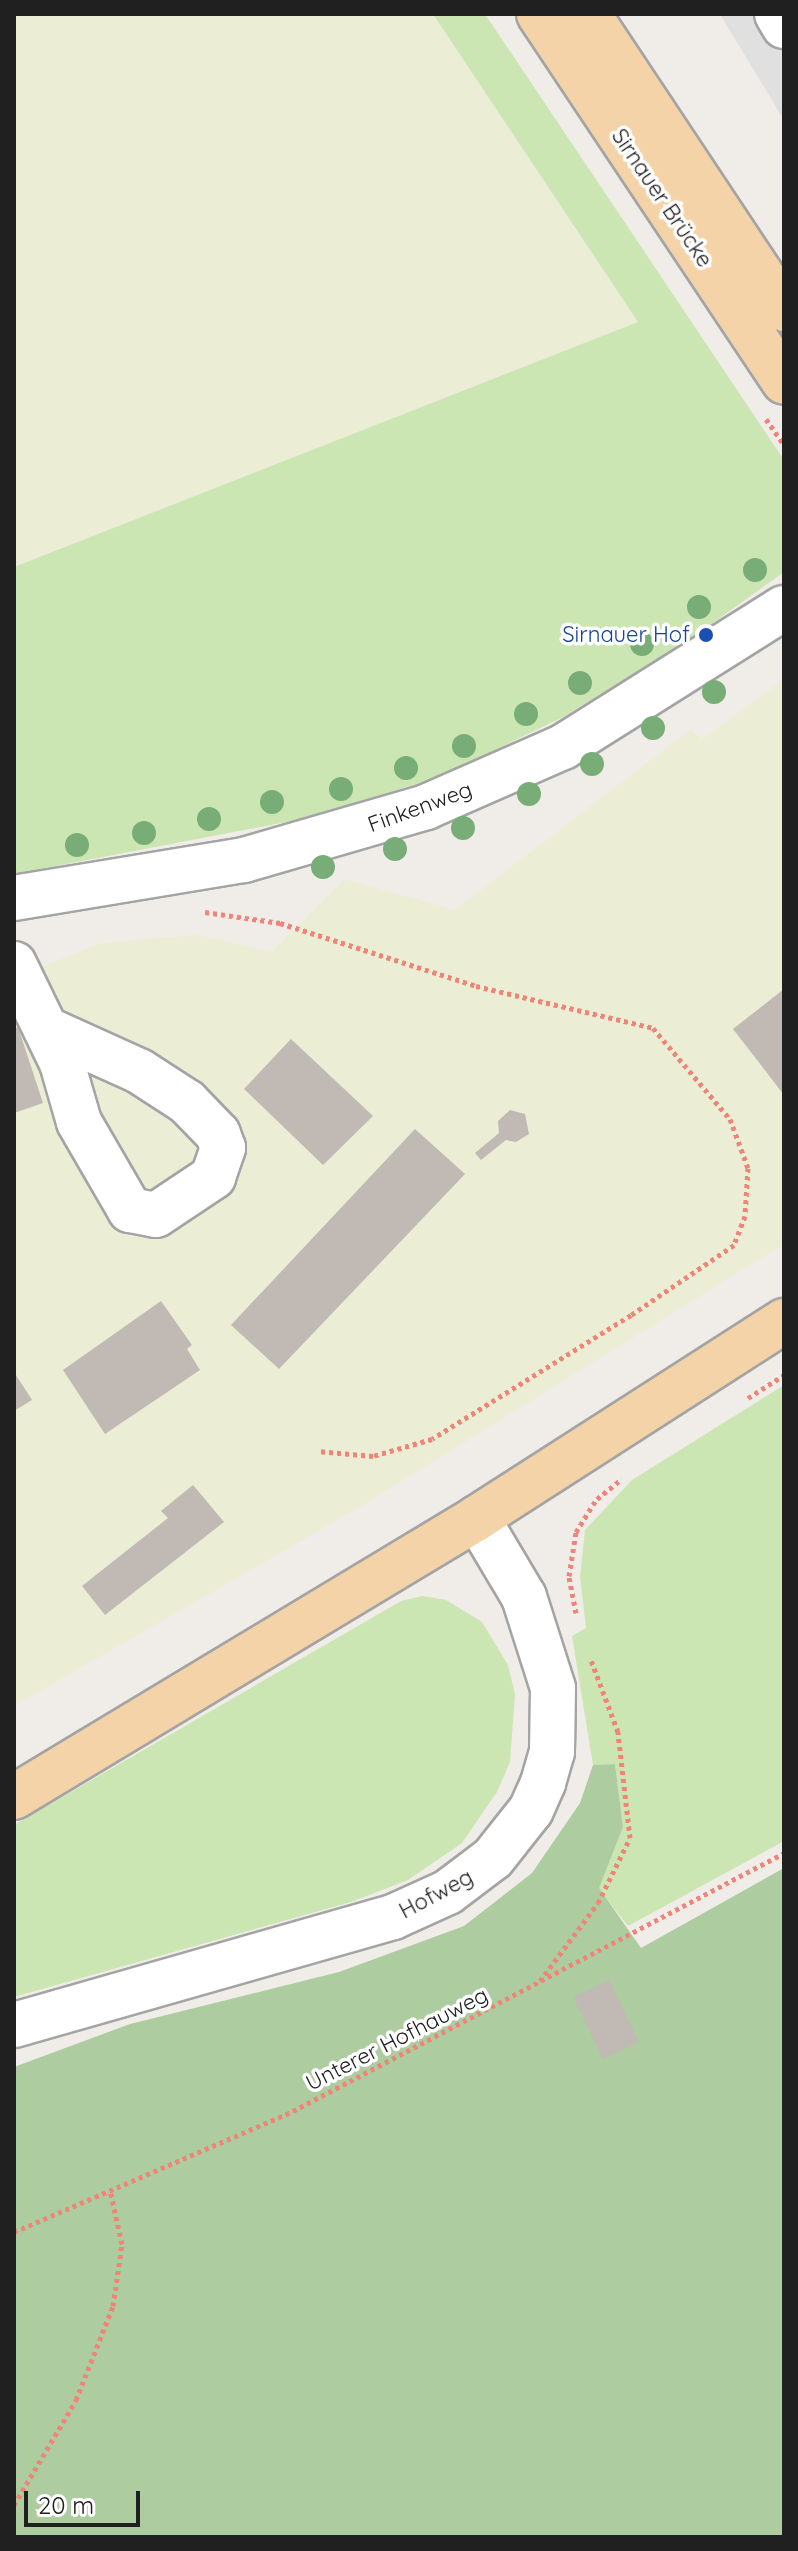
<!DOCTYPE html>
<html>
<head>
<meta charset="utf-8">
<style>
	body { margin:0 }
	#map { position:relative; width:798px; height:2551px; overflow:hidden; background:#f0ede8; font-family:Quicksand,sans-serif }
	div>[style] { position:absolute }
	.farmland>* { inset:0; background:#ebedd5 }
	.grass>* { inset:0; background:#cbe6b2 }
	.forest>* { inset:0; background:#adcca0 }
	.parking>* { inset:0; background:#e0e0e0 }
	.building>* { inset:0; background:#c0b9b4 }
	.path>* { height:5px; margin-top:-2.5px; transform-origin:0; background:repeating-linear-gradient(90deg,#ef8579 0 4px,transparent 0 8px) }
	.roads { filter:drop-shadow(2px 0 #a4a4a4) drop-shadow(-2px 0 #a4a4a4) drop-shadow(0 2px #a4a4a4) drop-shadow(0 -2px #a4a4a4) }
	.minor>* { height:44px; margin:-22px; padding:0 22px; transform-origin:22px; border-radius:22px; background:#fff }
	.major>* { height:44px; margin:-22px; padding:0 22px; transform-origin:22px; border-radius:22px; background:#f5d3a8 }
	.trees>* { width:24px; height:24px; margin:-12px; border-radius:50%; background:#78ad78 }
	.dots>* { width:22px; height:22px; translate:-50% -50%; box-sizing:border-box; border:4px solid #fff; border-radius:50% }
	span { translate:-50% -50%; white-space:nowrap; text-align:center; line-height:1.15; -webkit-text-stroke:7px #fff; paint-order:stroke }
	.street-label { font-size:22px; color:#202020 }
	.transit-label { font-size:22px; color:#164399 }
	.right { translate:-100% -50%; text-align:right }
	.frame { position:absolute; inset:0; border:16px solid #202020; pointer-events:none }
	.scale { position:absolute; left:24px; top:2491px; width:116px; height:36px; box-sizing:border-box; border:4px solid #202020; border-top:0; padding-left:10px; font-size:24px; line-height:28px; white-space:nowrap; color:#202020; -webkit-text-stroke:6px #fff; paint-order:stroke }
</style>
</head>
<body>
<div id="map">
	<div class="farmland">
		<i style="clip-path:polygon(14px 14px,433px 14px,638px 322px,14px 567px)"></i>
		<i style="clip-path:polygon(784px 679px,784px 1244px,355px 1510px,14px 1706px,14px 978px,101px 943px,146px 939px,197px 935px,272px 952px,345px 879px,455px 910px,691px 729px,701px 740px)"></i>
	</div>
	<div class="grass">
		<i style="clip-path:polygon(433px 14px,485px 14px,784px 460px,784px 572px,692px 638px,563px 717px,441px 776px,313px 817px,14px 874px,14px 567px,638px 322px)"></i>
		<i style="clip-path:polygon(784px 1385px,784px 1841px,628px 1926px,598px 1888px,623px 1827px,615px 1764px,593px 1765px,572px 1636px,586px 1628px,580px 1577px,585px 1530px,632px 1480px)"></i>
		<i style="clip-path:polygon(422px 1596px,446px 1600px,482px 1622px,508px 1665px,515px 1694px,510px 1762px,497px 1792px,462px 1843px,408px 1880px,351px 1902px,14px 1997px,14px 1825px,401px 1601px)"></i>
	</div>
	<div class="forest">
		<i style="clip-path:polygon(615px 1764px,623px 1827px,599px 1888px,641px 1948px,784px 1868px,784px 2537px,14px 2537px,14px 2067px,130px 2024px,339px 1972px,464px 1926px,532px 1873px,580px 1803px,593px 1765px)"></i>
	</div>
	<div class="parking">
		<i style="clip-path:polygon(720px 14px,784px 14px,784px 120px)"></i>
	</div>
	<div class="building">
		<i style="clip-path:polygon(784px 989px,784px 1095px,733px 1029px)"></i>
		<i style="clip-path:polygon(18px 1027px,43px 1103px,14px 1113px,14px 1029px)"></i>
		<i style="clip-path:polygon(291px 1039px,373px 1116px,323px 1165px,244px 1089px)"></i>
		<i style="clip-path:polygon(510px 1110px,525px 1114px,529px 1134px,516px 1142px,506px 1140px,481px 1160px,475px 1153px,499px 1133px,498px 1121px)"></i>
		<i style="clip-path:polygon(415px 1129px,465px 1174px,279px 1369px,231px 1325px)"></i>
		<i style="clip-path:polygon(161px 1301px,192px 1345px,187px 1349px,200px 1370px,105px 1434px,63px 1370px)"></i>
		<i style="clip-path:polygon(14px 1372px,32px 1400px,14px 1411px)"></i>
		<i style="clip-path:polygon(193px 1485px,224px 1522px,105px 1615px,82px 1586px,168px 1518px,161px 1511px)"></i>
		<i style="clip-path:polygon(609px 1980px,639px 2042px,603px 2059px,573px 1997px)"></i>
	</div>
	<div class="path">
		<i style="left:766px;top:419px;width:32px;rotate:55deg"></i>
		<i style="left:205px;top:912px;width:76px;rotate:8.3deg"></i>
		<i style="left:280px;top:923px;width:206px;rotate:17.8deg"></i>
		<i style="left:476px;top:986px;width:182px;rotate:13.3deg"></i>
		<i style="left:653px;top:1028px;width:119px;rotate:49.8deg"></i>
		<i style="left:730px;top:1119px;width:52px;rotate:69.8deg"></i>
		<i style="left:748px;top:1168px;width:48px;rotate:93.6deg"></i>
		<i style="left:745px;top:1216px;width:31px;rotate:111deg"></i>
		<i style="left:734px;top:1245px;width:125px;rotate:145.8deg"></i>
		<i style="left:631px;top:1315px;width:234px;rotate:148.1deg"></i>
		<i style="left:432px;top:1439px;width:61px;rotate:163.9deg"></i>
		<i style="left:373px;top:1456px;width:56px;rotate:-174.9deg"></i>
		<i style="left:748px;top:1398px;width:43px;rotate:-32.6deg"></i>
		<i style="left:576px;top:1613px;width:38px;rotate:-101deg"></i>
		<i style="left:569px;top:1576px;width:45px;rotate:-81deg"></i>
		<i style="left:576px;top:1532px;width:39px;rotate:-58deg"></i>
		<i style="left:597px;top:1499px;width:32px;rotate:-39deg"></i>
		<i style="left:540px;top:1981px;width:97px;rotate:-53.4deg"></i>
		<i style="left:598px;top:1903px;width:72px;rotate:-63.8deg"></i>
		<i style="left:630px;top:1838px;width:107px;rotate:-96.5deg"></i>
		<i style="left:618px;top:1732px;width:80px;rotate:-110.5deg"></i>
		<i style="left:14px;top:2232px;width:304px;rotate:-23.4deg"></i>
		<i style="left:293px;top:2111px;width:555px;rotate:-27.72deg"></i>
		<i style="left:14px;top:2505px;width:122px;rotate:-59.4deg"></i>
		<i style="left:76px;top:2400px;width:101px;rotate:-68.5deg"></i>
		<i style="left:113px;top:2306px;width:63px;rotate:-81.7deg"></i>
		<i style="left:122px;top:2244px;width:55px;rotate:-102.5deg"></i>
	</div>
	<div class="roads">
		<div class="minor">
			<i style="left:777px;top:14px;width:14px;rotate:60deg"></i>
			<i style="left:14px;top:898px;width:233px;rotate:-9.4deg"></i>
			<i style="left:244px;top:860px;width:190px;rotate:-16.2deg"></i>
			<i style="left:426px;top:807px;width:150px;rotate:-23.7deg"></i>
			<i style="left:563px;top:747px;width:261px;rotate:-32.2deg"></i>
			<i style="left:14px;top:964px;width:110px;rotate:64.1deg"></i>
			<i style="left:62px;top:1063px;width:61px;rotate:73.9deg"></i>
			<i style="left:79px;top:1122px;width:102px;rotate:59.9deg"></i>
			<i style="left:130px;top:1210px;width:26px;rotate:11deg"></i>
			<i style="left:156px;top:1215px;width:69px;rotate:-33.7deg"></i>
			<i style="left:213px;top:1177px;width:31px;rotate:-71deg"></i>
			<i style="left:223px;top:1148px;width:15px;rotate:-110deg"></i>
			<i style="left:218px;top:1134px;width:45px;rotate:-134.1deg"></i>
			<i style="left:187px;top:1102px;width:57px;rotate:-147.1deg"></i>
			<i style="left:139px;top:1071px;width:100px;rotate:-155.7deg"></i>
			<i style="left:14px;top:2025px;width:394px;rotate:-15.9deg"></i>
			<i style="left:393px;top:1917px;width:60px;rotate:-24.4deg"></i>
			<i style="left:448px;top:1892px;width:56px;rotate:-37.1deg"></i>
			<i style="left:493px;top:1858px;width:61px;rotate:-51.6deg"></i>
			<i style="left:531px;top:1810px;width:30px;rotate:-66deg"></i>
			<i style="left:543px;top:1783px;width:32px;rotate:-74deg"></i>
			<i style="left:552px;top:1752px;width:64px;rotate:-89.1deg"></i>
			<i style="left:553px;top:1688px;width:96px;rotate:-107.7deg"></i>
			<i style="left:524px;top:1597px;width:92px;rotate:-120.7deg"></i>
		</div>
		<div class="major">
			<i style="left:539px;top:14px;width:442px;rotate:56.3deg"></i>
			<i style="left:588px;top:14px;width:354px;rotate:56.4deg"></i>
			<i style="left:14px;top:1797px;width:541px;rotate:-31.07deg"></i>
			<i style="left:477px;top:1518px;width:365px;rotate:-32.7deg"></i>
		</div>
	</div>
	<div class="trees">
		<i style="left:755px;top:570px"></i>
		<i style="left:699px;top:607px"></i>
		<i style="left:642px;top:644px"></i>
		<i style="left:580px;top:683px"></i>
		<i style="left:714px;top:692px"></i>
		<i style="left:526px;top:714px"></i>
		<i style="left:653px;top:728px"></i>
		<i style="left:464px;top:746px"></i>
		<i style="left:592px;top:764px"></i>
		<i style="left:406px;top:768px"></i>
		<i style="left:341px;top:789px"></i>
		<i style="left:529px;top:794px"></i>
		<i style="left:272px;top:802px"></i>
		<i style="left:209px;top:819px"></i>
		<i style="left:463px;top:828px"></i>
		<i style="left:144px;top:833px"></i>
		<i style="left:77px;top:845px"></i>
		<i style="left:395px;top:849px"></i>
		<i style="left:323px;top:867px"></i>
	</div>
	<div class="dots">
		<i style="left:706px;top:635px;background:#1a4fb4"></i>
	</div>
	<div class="street-label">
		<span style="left:662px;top:198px;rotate:56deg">Sirnauer Brücke</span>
		<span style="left:420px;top:807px;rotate:-20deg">Finkenweg</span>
		<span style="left:436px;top:1894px;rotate:-28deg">Hofweg</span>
		<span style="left:397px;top:2039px;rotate:-27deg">Unterer Hofhauweg</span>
	</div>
	<div class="transit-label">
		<span class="right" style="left:690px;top:635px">Sirnauer Hof</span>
	</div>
	<div class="frame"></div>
	<div class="scale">20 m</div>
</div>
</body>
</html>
